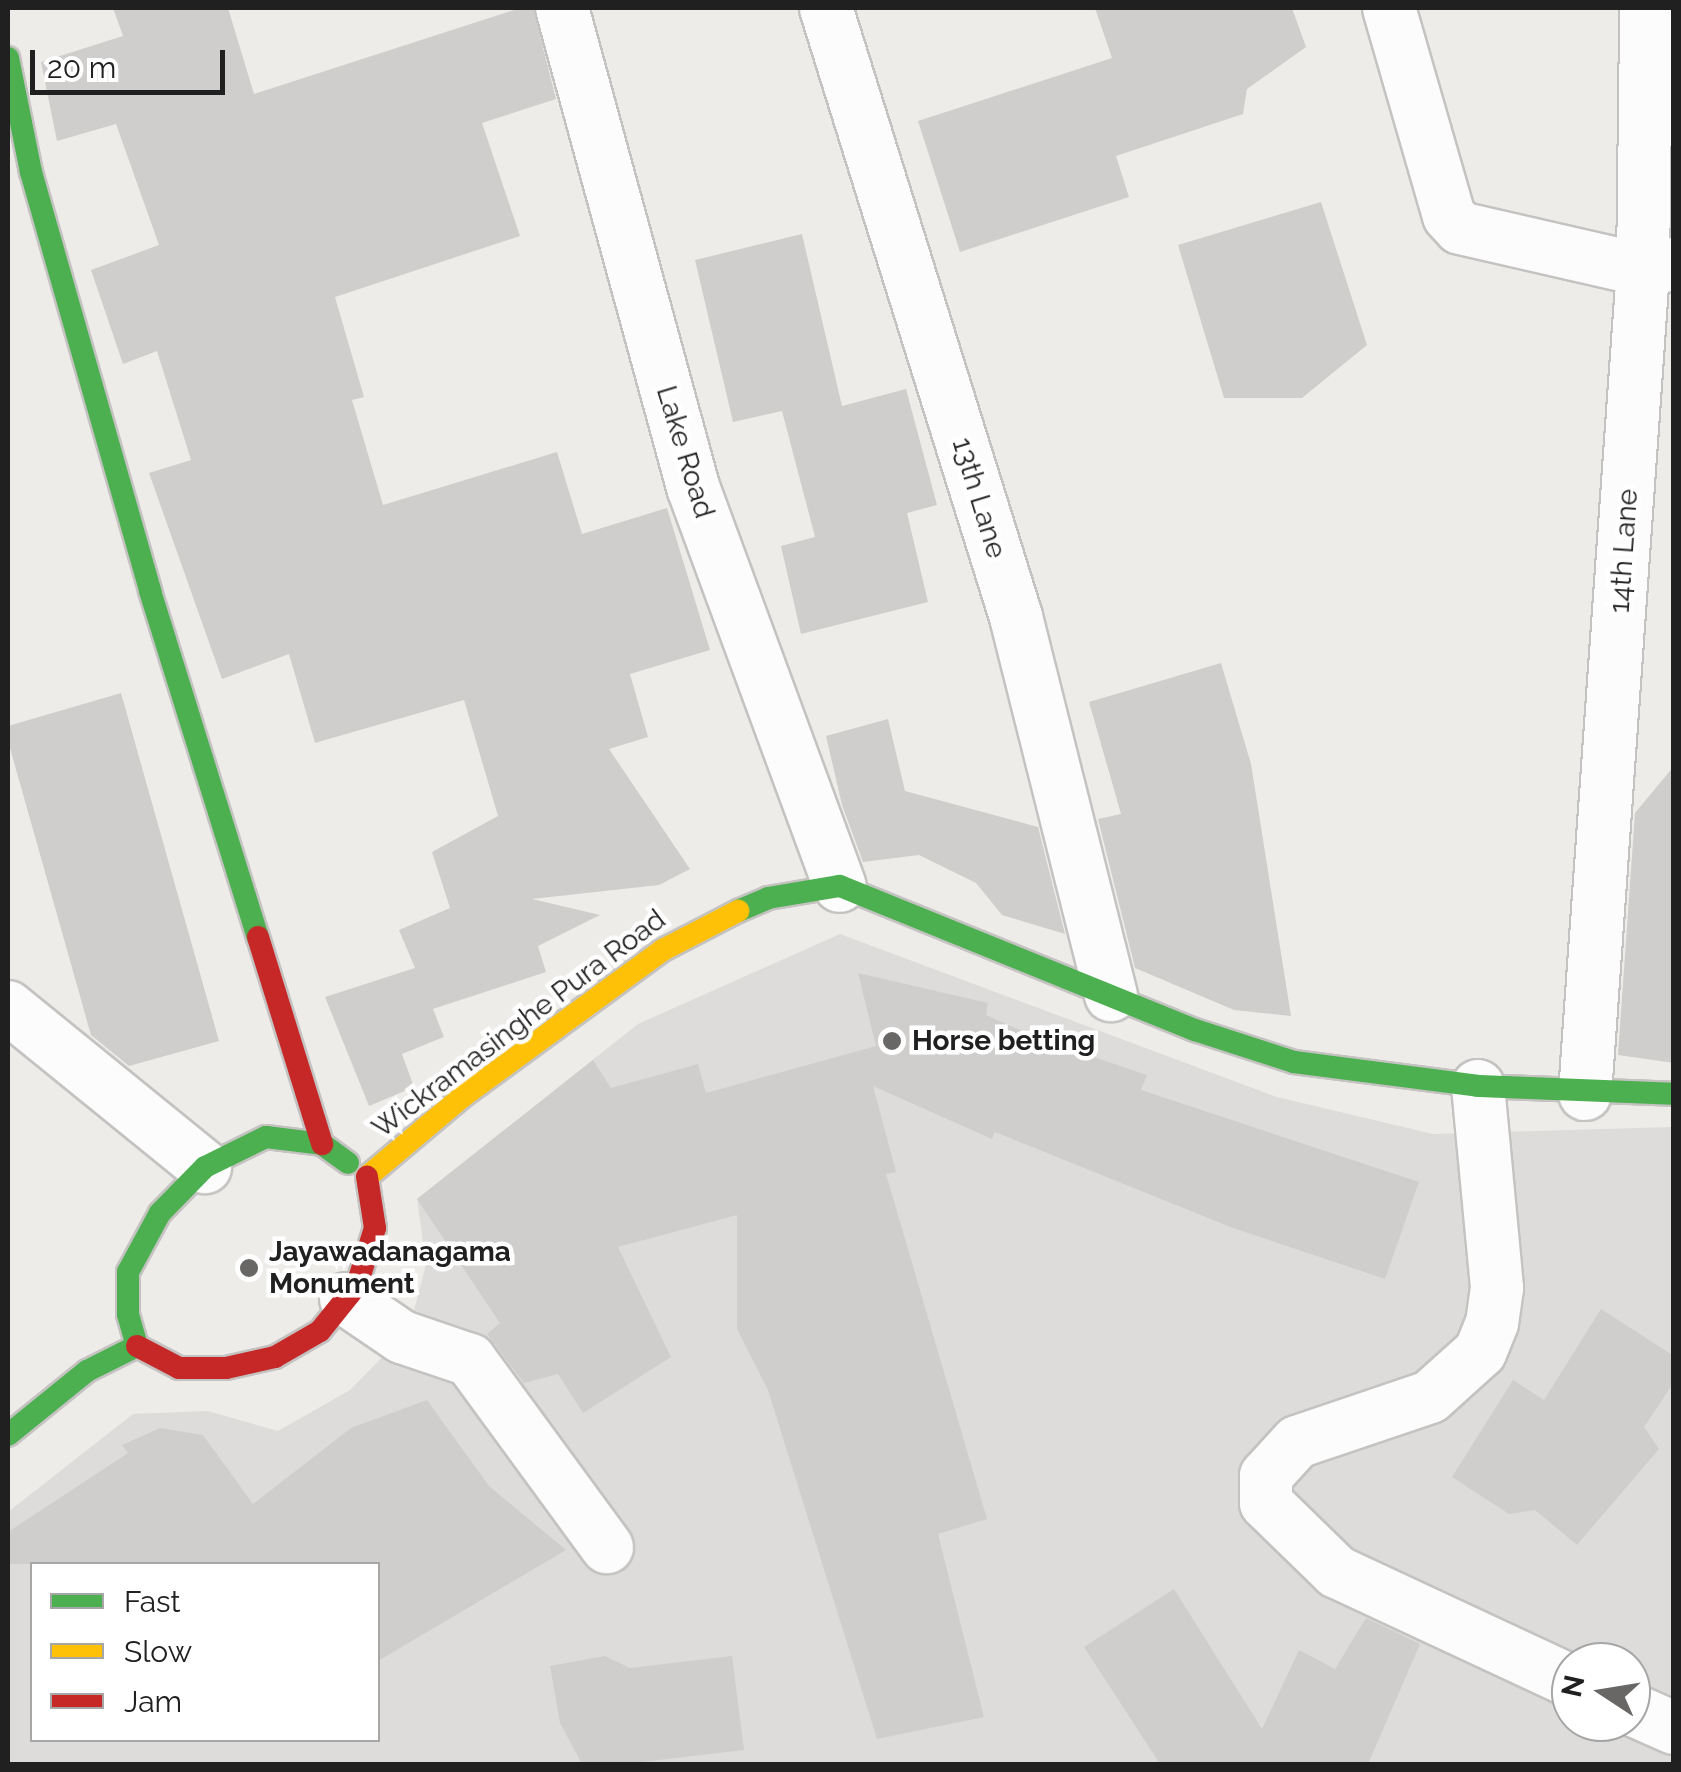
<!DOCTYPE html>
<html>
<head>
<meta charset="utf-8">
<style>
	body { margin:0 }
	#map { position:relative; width:1681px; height:1772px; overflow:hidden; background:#eeece9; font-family:Raleway,sans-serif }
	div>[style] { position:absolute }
	.residential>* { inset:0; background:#dddcda }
	.building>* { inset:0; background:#d0cecc }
	.roads { filter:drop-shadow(2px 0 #c4c3c1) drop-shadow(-2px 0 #c4c3c1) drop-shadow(0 2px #c4c3c1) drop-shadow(0 -2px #c4c3c1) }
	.street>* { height:52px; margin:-26px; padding:0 26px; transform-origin:26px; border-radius:26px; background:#fcfcfc }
	.fast>* { height:22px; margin:-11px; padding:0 11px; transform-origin:11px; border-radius:11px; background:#4caf50 }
	.slow>* { height:22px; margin:-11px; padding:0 11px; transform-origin:11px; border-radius:11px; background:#ffc107 }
	.jam>* { height:22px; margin:-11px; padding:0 11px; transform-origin:11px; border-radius:11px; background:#c62828 }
	.dots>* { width:28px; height:28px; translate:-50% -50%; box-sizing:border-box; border:5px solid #fff; border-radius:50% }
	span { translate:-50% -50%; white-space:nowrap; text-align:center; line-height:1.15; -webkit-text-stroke:9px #fff; paint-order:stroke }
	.street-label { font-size:28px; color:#202020 }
	.poi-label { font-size:28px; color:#202020; font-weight:700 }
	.left { translate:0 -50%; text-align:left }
	.frame { position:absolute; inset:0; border:10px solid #202020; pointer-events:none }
	.legend { position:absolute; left:30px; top:1562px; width:350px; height:180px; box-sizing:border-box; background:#fff; border:2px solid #a6a6a6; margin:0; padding:12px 18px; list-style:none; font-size:30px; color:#202020 }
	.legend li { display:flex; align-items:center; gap:20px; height:50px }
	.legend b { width:50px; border:2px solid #a6a6a6 }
	.north { position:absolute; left:1551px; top:1642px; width:100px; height:100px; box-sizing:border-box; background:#fff; border:2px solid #a6a6a6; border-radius:50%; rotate:282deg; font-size:28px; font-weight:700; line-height:40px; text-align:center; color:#202020 }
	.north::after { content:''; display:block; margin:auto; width:35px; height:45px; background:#686766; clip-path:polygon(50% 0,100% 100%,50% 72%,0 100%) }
	.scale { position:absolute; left:30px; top:50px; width:195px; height:45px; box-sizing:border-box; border:5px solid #202020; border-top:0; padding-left:12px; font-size:30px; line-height:35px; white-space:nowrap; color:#202020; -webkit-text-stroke:8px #fff; paint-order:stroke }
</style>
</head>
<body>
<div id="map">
	<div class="residential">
		<i style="clip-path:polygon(evenodd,840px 934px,1277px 1097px,1433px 1134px,1673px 1127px,1673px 1764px,8px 1764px,8px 1512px,133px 1414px,208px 1411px,278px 1431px,350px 1390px,409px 1330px,426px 1264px,417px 1199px,638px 1024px,840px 934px,32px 1564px,378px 1564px,378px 1740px,32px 1740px,32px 1564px,840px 934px,1571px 1662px,1631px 1662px,1631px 1722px,1571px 1722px,1571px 1662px)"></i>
	</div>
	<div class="building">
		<i style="clip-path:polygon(113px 8px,228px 8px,254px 94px,520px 8px,533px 8px,556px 99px,482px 123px,520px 236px,335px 297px,364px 397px,352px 400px,383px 505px,557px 452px,582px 534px,667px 508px,710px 650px,630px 674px,648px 737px,609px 749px,690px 869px,659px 885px,532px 899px,600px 915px,538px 946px,546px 972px,433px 1009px,444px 1037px,402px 1054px,414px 1087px,369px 1106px,325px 997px,415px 968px,399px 930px,450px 908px,432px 852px,498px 816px,464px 700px,315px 743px,289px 654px,222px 679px,149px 473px,191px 460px,157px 351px,123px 364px,91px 270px,159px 245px,116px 124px,57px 141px,41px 62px,123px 36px)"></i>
		<i style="clip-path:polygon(1095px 8px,1292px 8px,1306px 47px,1247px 89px,1243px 114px,1116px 156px,1129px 197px,960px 252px,918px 121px,1112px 58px)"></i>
		<i style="clip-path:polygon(1321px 202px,1367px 345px,1302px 398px,1224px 398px,1178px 245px)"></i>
		<i style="clip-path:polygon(802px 234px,842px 406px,906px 389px,937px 505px,907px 513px,928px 602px,801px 634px,781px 546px,815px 537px,782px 411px,733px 422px,695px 260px)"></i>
		<i style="clip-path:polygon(1221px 663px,1251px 764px,1291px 1016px,1234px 1010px,1135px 968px,1098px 819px,1121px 814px,1089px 702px)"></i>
		<i style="clip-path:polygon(121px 693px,219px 1041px,129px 1066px,91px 1035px,8px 741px,8px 726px)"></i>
		<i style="clip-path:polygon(888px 719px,905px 791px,1038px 827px,1065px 934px,1002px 915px,976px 883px,919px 855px,863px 862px,842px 805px,826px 736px)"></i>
		<i style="clip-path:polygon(1674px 766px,1674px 1063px,1618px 1055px,1635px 813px)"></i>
		<i style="clip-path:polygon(858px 973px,988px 1003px,986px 1015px,1038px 1038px,1147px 1075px,1141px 1090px,1419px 1182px,1385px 1279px,1233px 1228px,995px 1132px,992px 1139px,873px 1086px,896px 1172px,886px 1174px,987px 1519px,938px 1534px,984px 1717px,877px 1739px,768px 1390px,737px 1329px,737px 1215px,618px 1247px,671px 1357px,583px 1413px,558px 1374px,524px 1383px,487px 1334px,500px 1323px,417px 1199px,593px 1060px,611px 1088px,698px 1064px,706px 1093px,876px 1046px)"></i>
		<i style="clip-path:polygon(1601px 1309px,1674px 1356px,1674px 1382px,1644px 1427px,1659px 1449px,1577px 1545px,1535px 1510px,1509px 1514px,1452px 1477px,1513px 1380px,1544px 1400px)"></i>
		<i style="clip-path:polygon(427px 1400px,489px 1486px,566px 1550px,378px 1661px,378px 1564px,8px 1564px,8px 1532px,128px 1453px,122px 1445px,160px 1428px,203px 1435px,253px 1504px,351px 1428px)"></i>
		<i style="clip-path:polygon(1174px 1589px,1262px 1729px,1299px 1650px,1335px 1669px,1366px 1618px,1420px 1644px,1368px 1764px,1160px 1764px,1084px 1647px)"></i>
		<i style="clip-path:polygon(605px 1656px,630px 1668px,732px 1656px,744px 1750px,625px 1764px,582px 1764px,560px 1723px,550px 1666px)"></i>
	</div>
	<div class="roads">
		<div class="street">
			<i style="left:562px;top:8px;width:497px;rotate:74.7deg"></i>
			<i style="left:693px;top:487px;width:425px;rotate:69.8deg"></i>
			<i style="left:826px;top:8px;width:638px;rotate:72.67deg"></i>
			<i style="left:1016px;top:617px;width:390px;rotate:75.9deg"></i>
			<i style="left:1389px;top:8px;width:216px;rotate:73.9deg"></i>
			<i style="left:1449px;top:216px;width:16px;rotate:47deg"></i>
			<i style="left:1460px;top:228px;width:188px;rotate:12.9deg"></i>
			<i style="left:1643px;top:270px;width:32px;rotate:-11deg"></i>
			<i style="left:8px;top:1007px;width:254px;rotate:39.1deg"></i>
			<i style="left:1478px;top:1086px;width:203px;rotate:84.6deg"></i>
			<i style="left:1497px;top:1288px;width:35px;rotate:98deg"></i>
			<i style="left:1492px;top:1323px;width:31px;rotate:112deg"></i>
			<i style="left:1480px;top:1352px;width:67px;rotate:138deg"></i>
			<i style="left:1430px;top:1397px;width:140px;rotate:161.3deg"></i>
			<i style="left:1297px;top:1442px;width:46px;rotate:132.4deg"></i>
			<i style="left:1266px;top:1476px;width:27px;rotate:90deg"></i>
			<i style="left:1266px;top:1503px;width:99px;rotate:44.2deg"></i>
			<i style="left:1337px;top:1572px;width:258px;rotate:25deg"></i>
			<i style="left:1585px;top:1094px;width:826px;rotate:-85.97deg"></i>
			<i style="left:1643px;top:270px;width:262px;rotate:-89.3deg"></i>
			<i style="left:346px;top:1299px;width:68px;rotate:34.2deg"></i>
			<i style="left:402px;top:1337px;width:72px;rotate:18.7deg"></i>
			<i style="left:470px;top:1360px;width:232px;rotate:53.8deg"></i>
			<i style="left:1631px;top:1709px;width:47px;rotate:23.8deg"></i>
		</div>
		<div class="fast">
			<i style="left:8px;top:58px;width:116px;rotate:78.6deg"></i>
			<i style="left:31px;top:172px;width:436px;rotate:74.1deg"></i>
			<i style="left:150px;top:591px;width:362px;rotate:72.7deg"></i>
			<i style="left:738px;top:911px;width:33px;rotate:-23deg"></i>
			<i style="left:768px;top:898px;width:73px;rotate:-9.5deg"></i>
			<i style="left:840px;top:886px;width:383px;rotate:22.1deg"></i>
			<i style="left:1195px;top:1030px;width:104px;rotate:17.9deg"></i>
			<i style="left:1294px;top:1062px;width:186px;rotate:7.4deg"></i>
			<i style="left:1478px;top:1086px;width:196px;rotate:2.3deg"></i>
			<i style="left:137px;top:1346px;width:33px;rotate:-106deg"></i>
			<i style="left:128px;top:1314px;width:42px;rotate:-90deg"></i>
			<i style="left:128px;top:1272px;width:67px;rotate:-61.5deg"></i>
			<i style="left:160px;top:1213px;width:64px;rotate:-45.6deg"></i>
			<i style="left:205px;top:1167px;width:68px;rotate:-26.2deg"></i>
			<i style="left:266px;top:1137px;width:56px;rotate:7.1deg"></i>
			<i style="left:322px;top:1144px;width:32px;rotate:36deg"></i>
			<i style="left:8px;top:1435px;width:102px;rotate:-39deg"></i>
			<i style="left:87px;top:1371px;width:56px;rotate:-26.6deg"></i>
		</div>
		<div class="slow">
			<i style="left:367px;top:1177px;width:124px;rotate:-40.1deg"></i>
			<i style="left:462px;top:1097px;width:249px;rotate:-36.2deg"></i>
			<i style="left:663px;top:950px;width:85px;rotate:-27.5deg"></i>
		</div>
		<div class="jam">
			<i style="left:258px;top:937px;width:217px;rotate:72.8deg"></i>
			<i style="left:137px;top:1346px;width:47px;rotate:27.6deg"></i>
			<i style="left:179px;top:1368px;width:47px"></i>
			<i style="left:226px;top:1368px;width:50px;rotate:-12.7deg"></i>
			<i style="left:275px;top:1357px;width:52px;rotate:-30deg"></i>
			<i style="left:320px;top:1331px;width:59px;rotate:-51.2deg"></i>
			<i style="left:357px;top:1285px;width:60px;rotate:-72.5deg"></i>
			<i style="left:375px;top:1228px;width:52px;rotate:-98.9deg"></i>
		</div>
	</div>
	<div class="dots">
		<i style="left:892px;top:1041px;background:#686766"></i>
		<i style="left:249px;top:1268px;background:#686766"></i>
	</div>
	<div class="street-label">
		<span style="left:685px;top:452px;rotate:73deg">Lake Road</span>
		<span style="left:979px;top:498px;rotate:73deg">13th Lane</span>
		<span style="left:1624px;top:551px;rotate:-86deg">14th Lane</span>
		<span style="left:519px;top:1024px;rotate:-37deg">Wickramasinghe Pura Road</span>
	</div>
	<div class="poi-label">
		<span class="left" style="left:912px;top:1041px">Horse betting</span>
		<span class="left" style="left:269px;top:1268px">Jayawadanagama<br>Monument</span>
	</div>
	<div class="frame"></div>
	<ul class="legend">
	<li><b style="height:12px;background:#4caf50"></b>Fast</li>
	<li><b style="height:12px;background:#ffc107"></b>Slow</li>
	<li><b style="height:12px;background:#c62828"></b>Jam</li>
	</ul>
	<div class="north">N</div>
	<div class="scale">20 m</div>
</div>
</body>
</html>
